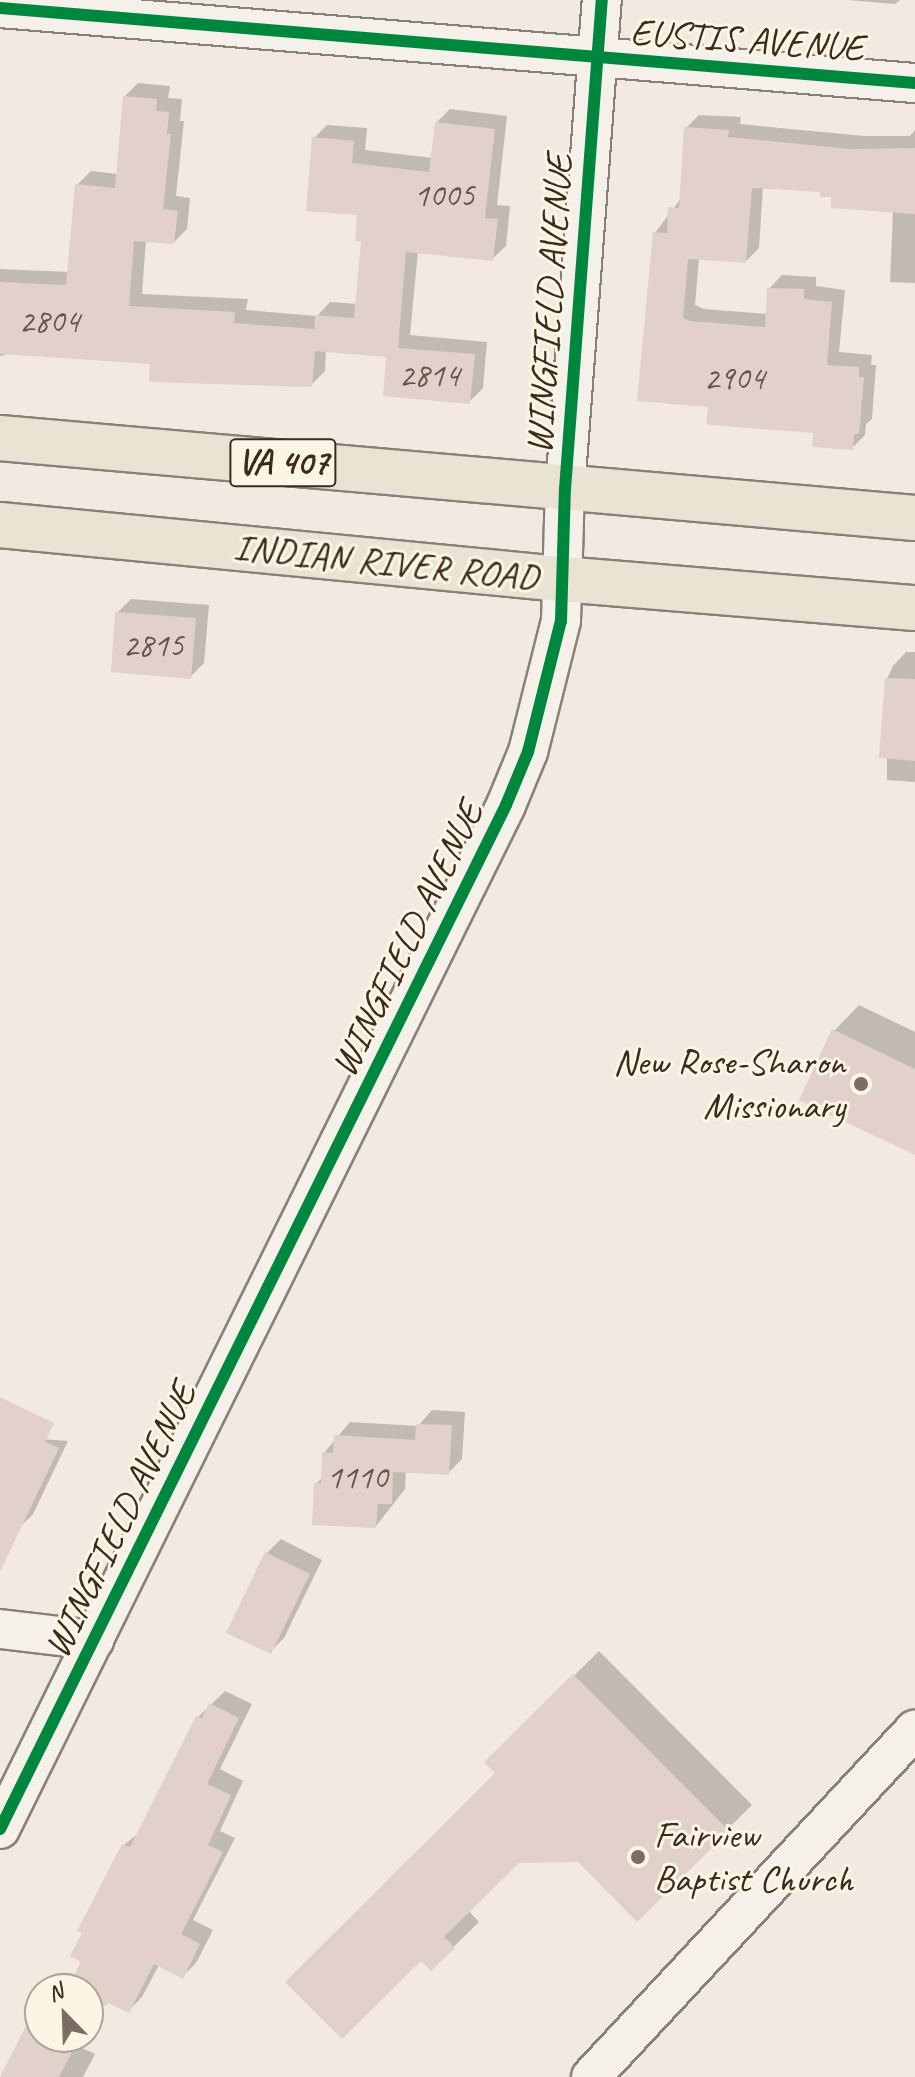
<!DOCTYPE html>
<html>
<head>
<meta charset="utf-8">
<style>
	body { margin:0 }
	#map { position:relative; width:915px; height:2077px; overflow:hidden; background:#f2e9e0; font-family:Caveat,sans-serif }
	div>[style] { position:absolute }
	.shadow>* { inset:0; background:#0003 }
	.building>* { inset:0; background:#e1d1ca }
	.roads { filter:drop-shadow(2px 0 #88817a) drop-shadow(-2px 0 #88817a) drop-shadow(0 2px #88817a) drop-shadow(0 -2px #88817a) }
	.minor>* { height:38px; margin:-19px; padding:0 19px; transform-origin:19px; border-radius:19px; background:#f5f1ea }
	.primary>* { height:44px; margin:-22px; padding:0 22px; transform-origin:22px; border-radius:22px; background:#eae3d4 }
	.cycleway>* { height:12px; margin:-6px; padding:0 6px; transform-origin:6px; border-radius:6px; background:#00873e }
	.dots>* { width:22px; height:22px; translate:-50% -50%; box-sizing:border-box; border:4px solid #fcf5e5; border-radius:50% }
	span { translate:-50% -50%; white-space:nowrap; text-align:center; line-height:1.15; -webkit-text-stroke:6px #fcf5e5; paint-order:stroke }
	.number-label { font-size:34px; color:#65544a }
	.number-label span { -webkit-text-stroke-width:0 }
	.shield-label span { padding:2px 6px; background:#fcf5e5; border:2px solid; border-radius:6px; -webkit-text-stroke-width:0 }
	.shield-label { font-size:36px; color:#3b2a1e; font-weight:700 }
	.street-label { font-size:38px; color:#3b2a1e }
	.poi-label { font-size:38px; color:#3b2a1e }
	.right { translate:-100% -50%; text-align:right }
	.left { translate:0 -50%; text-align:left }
	.north { position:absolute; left:24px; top:1973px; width:80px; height:80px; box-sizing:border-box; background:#fcf5e5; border:2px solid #afa495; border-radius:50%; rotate:337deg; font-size:22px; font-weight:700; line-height:32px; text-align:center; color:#3b2a1e }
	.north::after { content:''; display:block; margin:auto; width:28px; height:36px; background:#7b6d62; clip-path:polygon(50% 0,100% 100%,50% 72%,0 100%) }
</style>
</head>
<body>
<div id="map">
	<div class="shadow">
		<i style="clip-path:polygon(848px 0,900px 0,895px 4px)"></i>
		<i style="clip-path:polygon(138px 83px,170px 86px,168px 98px,182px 99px,180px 121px,184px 121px,176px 196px,190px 198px,187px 229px,174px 242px,146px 240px,142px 294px,248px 299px,246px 310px,317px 316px,330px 302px,358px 304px,363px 239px,360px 213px,314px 138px,327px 125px,367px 128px,365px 150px,433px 158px,436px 123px,450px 109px,507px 116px,497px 205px,510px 206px,506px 246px,492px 259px,418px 251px,410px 335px,487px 342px,483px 388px,469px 402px,388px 355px,326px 350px,325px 371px,311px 385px,152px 362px,11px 353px,0 356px,0 269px,69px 272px,77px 185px,91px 171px,118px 174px,124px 97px)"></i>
		<i style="clip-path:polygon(699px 115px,741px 117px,740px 124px,864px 136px,910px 136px,915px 130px,915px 283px,890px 282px,893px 211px,822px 191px,763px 187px,759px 248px,746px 261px,699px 258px,695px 305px,704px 309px,768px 314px,769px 289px,782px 275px,816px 277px,816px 286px,845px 290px,839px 352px,872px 355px,871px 365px,876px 365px,872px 419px,866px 424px,865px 435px,852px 448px,816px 431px,710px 405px,655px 233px,682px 197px,686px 128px)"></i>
		<i style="clip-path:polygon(131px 599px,209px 605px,204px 663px,190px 677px,117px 613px)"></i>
		<i style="clip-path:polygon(906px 652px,915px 652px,915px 782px,887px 780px,887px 679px,893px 666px)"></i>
		<i style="clip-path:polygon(859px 1005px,915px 1032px,915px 1153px,834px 1031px)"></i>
		<i style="clip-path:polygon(432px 1410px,465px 1412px,462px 1459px,449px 1472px,406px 1471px,405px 1489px,376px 1526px,316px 1484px,323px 1477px,324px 1453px,350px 1422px,418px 1426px)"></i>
		<i style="clip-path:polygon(0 1436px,68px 1441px,33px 1514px,19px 1528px,0 1519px)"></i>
		<i style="clip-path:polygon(281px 1539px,322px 1560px,284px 1638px,270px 1652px,267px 1553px)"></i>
		<i style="clip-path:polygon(599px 1651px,752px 1805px,637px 1919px,578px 1860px,518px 1861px,468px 1910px,479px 1922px,431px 1969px,498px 1773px,487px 1762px)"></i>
		<i style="clip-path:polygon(225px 1691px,252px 1704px,220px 1769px,243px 1781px,220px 1831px,235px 1838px,193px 1920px,213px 1930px,196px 1963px,182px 1977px,159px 1965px,142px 1997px,128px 2011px,108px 2001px,102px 2002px,88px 2031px,88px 1989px,69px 1989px,83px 1961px,124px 1845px,140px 1832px,198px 1717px)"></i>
		<i style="clip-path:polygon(40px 2004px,40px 2037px,85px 2037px,80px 2047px,95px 2054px,83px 2077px,2px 2077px)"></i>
	</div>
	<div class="building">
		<i style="clip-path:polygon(123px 96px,157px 99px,156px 111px,169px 112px,167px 134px,171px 134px,163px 209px,178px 211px,174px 244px,134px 241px,129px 306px,235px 312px,234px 323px,314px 329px,315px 315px,354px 318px,361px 241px,355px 241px,357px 215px,306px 211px,312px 137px,354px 141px,352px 163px,429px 172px,435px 122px,495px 129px,485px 218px,498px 219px,493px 261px,406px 252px,398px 348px,475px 354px,470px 404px,383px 396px,386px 357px,315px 351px,312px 387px,149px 382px,150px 364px,0 354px,0 282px,66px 285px,75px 184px,115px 188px)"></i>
		<i style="clip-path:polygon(684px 127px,729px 130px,728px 137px,849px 149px,915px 148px,915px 214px,831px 208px,831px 197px,820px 197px,820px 192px,752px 188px,746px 263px,688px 259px,683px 318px,690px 321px,765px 327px,767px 288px,804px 289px,804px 299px,832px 302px,827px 365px,859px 367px,859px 377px,864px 377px,859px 434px,854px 434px,853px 450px,812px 447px,813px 433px,711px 425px,706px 424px,708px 407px,637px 401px,653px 232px,667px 233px,668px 207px,679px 208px)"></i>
		<i style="clip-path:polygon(115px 612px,196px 618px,191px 679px,111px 672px)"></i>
		<i style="clip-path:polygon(885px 678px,915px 679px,915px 761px,879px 758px)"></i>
		<i style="clip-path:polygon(832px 1029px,915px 1069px,915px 1155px,799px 1100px)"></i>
		<i style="clip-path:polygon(0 1397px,54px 1423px,45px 1442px,59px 1448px,0 1572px)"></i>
		<i style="clip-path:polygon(416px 1424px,452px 1425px,449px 1475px,393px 1472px,392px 1504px,378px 1504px,376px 1528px,312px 1525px,314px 1483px,321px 1483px,322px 1452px,333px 1453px,334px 1435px,415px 1440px)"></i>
		<i style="clip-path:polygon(265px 1552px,310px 1574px,271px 1654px,226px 1633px)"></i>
		<i style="clip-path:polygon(573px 1674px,729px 1831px,637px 1922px,578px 1862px,519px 1863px,444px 1937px,455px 1948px,431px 1971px,421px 1961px,342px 2039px,285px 1982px,495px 1773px,484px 1762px)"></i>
		<i style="clip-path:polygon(209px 1703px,239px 1718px,207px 1784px,231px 1795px,208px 1845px,223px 1852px,181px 1934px,200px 1944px,183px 1979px,154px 1964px,129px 2013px,108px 2003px,106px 2006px,97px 2002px,88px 2021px,88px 1989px,67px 1989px,81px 1962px,70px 1956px,82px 1933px,77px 1931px,122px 1844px,130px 1847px,196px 1716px,202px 1718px)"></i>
		<i style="clip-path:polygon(36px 2006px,40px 2008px,40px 2037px,80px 2037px,59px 2077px,0 2077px)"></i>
	</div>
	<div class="roads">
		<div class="minor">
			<i style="left:0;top:8px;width:918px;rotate:4.69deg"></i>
			<i style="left:0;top:1629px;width:95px;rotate:6.7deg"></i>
			<i style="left:0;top:1829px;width:1142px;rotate:-63.7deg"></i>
			<i style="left:506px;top:805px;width:57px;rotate:-67.5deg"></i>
			<i style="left:528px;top:752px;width:135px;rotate:-75.9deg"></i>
			<i style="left:561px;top:621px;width:132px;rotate:-88.3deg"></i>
			<i style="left:565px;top:489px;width:490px;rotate:-85.7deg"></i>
			<i style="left:591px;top:2077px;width:475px;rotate:-47deg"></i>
		</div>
		<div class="primary">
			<i style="left:0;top:438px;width:918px;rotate:5deg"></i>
			<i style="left:0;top:525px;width:564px;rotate:5.5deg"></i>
			<i style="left:561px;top:579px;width:355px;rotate:4.7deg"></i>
		</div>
	</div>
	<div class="cycleway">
		<i style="left:0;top:8px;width:918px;rotate:4.69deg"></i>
		<i style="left:0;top:1829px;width:1142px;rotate:-63.7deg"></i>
		<i style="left:506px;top:805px;width:57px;rotate:-67.5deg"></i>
		<i style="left:528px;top:752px;width:135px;rotate:-75.9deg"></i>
		<i style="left:561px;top:621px;width:132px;rotate:-88.3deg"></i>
		<i style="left:565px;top:489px;width:490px;rotate:-85.7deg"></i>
	</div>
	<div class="dots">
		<i style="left:861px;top:1084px;background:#7b6d62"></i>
		<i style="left:638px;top:1857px;background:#7b6d62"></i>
	</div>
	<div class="number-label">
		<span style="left:444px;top:195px">1005</span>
		<span style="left:49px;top:321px">2804</span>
		<span style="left:429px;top:375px">2814</span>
		<span style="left:734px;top:378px">2904</span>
		<span style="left:153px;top:645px">2815</span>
		<span style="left:357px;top:1477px">1110</span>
	</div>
	<div class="shield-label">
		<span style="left:283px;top:463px">VA 407</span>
	</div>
	<div class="street-label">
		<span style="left:747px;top:40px;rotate:4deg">EUSTIS AVENUE</span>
		<span style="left:549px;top:304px;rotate:-86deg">WINGFIELD AVENUE</span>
		<span style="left:386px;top:562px;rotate:6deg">INDIAN RIVER ROAD</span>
		<span style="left:407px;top:939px;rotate:-64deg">WINGFIELD AVENUE</span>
		<span style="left:120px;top:1520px;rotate:-64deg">WINGFIELD AVENUE</span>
	</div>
	<div class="poi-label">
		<span class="right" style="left:845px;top:1084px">New Rose-Sharon<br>Missionary</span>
		<span class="left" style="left:654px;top:1857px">Fairview<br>Baptist Church</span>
	</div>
	<div class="north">N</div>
</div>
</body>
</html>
